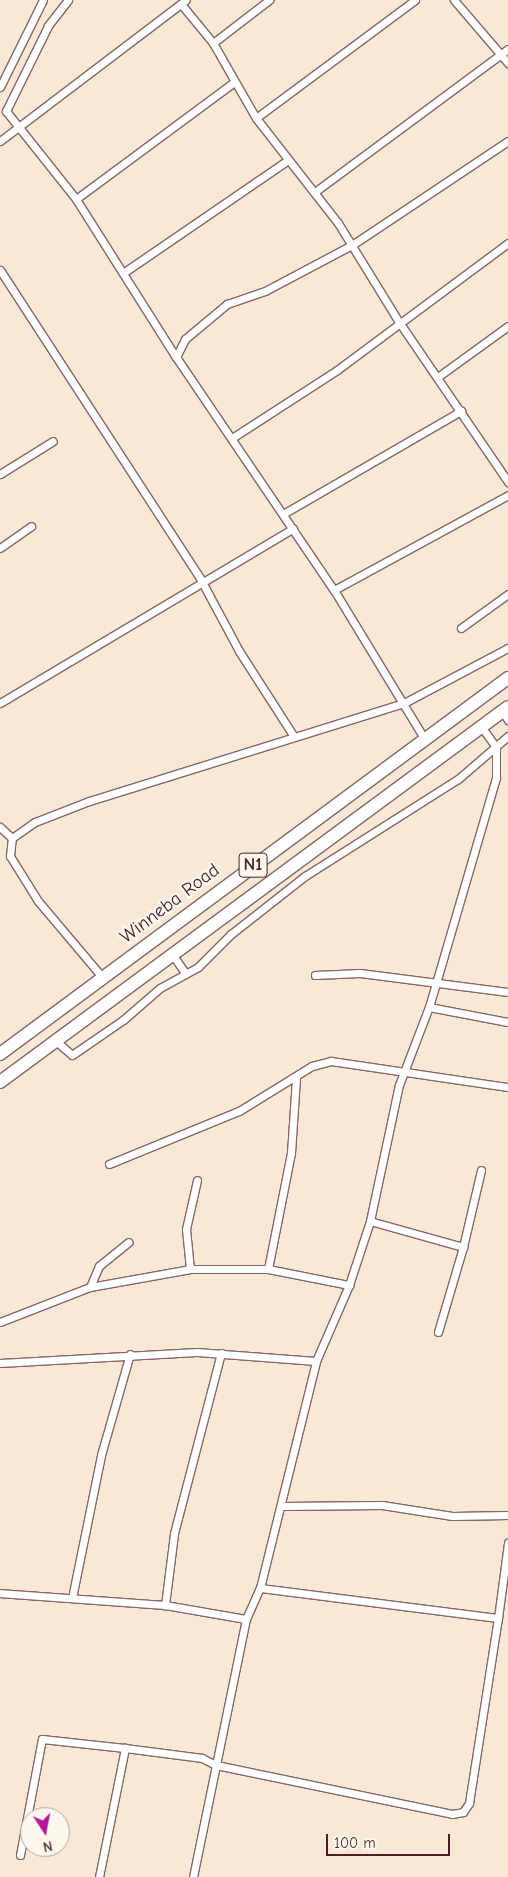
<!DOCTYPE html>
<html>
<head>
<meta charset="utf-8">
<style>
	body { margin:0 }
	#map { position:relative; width:508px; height:1877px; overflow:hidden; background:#f7e9d5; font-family:"Comic Neue",sans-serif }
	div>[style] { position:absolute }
	.roads { filter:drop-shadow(1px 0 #876666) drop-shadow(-1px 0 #876666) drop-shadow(0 1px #876666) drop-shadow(0 -1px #876666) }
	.street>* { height:7px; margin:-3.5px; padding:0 3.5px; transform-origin:3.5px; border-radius:3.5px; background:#fff }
	.highway>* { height:12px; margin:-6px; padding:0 6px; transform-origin:6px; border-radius:6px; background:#fff }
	span { translate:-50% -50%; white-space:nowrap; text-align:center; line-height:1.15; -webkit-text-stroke:5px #fbf7ec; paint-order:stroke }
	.shield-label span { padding:1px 4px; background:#fbf7ec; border:1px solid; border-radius:4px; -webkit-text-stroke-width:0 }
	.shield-label { font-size:18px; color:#4a1f2b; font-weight:700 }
	.street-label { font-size:19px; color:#4a1f2b }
	.north { position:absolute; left:20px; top:1807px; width:50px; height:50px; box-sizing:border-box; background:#fbf7ec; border:1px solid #b4a19f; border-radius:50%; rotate:169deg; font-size:14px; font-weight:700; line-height:20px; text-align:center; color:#4a1f2b }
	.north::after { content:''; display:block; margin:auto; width:18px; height:22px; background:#b5179e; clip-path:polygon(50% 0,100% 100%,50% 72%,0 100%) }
	.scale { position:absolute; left:326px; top:1834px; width:124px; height:22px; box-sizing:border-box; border:2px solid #4a1f2b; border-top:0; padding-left:6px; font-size:15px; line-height:18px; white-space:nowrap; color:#4a1f2b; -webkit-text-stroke:4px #fbf7ec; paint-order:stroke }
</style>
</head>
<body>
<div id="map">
	<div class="roads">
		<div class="street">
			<i style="left:68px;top:0;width:33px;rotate:128deg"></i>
			<i style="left:48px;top:26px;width:95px;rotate:116.3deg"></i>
			<i style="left:6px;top:111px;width:112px;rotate:51.5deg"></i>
			<i style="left:76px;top:199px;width:187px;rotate:57.7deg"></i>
			<i style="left:176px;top:357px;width:282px;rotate:55.9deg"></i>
			<i style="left:334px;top:590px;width:173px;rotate:58.7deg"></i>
			<i style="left:454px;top:0;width:83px;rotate:49.4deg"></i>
			<i style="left:181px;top:4px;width:50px;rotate:50.6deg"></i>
			<i style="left:213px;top:43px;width:86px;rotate:60.2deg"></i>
			<i style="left:256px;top:118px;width:133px;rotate:52deg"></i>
			<i style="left:338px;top:223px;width:116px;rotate:58.4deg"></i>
			<i style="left:399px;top:322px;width:194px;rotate:55.7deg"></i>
			<i style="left:213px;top:43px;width:71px;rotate:-37.5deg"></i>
			<i style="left:0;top:87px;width:97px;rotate:-63.7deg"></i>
			<i style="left:256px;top:118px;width:198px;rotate:-36.6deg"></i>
			<i style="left:0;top:141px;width:233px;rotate:-37.2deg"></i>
			<i style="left:316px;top:191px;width:239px;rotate:-36.5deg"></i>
			<i style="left:76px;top:199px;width:197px;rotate:-36.5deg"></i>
			<i style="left:0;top:270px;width:369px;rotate:57deg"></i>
			<i style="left:201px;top:580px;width:81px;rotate:61.8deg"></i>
			<i style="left:239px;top:651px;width:100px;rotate:57.3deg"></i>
			<i style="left:123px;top:273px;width:200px;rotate:-34.4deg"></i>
			<i style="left:176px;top:357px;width:20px;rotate:-63deg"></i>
			<i style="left:185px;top:339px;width:55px;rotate:-39.8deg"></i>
			<i style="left:227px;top:304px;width:40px;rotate:-18.9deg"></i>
			<i style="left:265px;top:291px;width:98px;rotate:-27.9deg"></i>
			<i style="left:352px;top:245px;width:187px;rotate:-33.7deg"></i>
			<i style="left:439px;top:376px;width:85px;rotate:-35.9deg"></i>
			<i style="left:232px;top:438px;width:125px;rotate:-32.9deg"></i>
			<i style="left:337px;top:370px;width:213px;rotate:-36.6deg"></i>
			<i style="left:0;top:474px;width:62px;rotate:-31.9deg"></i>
			<i style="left:283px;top:514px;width:206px;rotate:-30.1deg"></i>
			<i style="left:0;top:548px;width:38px;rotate:-35deg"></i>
			<i style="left:334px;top:590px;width:198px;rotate:-28.6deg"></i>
			<i style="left:461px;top:628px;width:58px;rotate:-35.9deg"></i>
			<i style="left:0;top:703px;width:341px;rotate:-30.8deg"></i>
			<i style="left:502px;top:711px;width:11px;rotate:56deg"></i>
			<i style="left:0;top:827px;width:16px;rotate:43deg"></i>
			<i style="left:172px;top:954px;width:24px;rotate:55deg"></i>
			<i style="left:315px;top:975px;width:45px;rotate:-2.5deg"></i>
			<i style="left:360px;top:973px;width:149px;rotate:7.3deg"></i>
			<i style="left:103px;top:978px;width:101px;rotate:-130.2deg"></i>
			<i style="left:38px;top:901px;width:53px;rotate:-121.9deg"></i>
			<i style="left:10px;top:856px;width:18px;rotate:-84deg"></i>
			<i style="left:12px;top:838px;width:28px;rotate:-35deg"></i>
			<i style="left:35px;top:822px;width:58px;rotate:-21.3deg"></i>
			<i style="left:89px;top:801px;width:330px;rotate:-17.3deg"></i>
			<i style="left:404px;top:703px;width:118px;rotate:-27.9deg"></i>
			<i style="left:429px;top:1007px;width:80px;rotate:10.8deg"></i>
			<i style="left:56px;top:1041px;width:21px;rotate:41deg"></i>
			<i style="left:72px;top:1055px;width:62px;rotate:-34.5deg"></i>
			<i style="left:123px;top:1020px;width:49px;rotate:-40.9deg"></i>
			<i style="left:160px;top:988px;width:43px;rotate:-28.9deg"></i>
			<i style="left:198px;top:967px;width:47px;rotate:-45deg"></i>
			<i style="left:231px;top:934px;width:94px;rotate:-38.1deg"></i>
			<i style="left:305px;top:876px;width:181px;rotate:-32.4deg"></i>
			<i style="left:458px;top:779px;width:66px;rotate:-40.7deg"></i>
			<i style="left:109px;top:1164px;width:140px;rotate:-22.2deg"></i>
			<i style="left:239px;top:1111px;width:86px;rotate:-31.7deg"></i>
			<i style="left:312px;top:1066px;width:20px;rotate:-15deg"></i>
			<i style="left:331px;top:1061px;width:179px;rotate:8.4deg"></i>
			<i style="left:370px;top:1221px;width:97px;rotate:15.6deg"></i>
			<i style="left:463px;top:1247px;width:79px;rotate:-76.8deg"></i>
			<i style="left:190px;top:1269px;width:40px;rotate:-95.7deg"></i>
			<i style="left:186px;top:1229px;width:50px;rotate:-77.3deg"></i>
			<i style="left:268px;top:1269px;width:118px;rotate:-78.8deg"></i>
			<i style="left:291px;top:1153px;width:76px;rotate:-86.2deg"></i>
			<i style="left:90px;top:1287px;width:23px;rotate:-67deg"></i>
			<i style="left:99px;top:1266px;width:38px;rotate:-39deg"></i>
			<i style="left:0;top:1322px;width:97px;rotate:-21.3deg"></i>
			<i style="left:90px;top:1287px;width:102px;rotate:-10.2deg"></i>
			<i style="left:190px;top:1269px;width:78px"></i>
			<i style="left:268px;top:1269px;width:83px;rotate:11.2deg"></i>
			<i style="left:438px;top:1332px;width:89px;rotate:-73.6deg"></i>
			<i style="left:221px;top:1353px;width:187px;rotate:104.6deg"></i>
			<i style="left:174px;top:1534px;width:72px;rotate:97.2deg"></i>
			<i style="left:165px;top:1605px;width:82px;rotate:9.8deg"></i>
			<i style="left:0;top:1363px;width:197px;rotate:-3.2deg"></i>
			<i style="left:197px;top:1352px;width:119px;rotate:4.3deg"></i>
			<i style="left:281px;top:1506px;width:101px;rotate:-0.6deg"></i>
			<i style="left:382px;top:1505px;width:71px;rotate:8.9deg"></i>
			<i style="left:452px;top:1516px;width:56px;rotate:-1deg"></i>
			<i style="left:0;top:1593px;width:165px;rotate:4.2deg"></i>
			<i style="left:72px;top:1598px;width:146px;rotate:-78.5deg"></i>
			<i style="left:101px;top:1455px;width:105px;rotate:-74deg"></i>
			<i style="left:498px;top:1618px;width:76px;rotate:-82.4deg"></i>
			<i style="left:20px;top:1855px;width:118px;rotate:-79.3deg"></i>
			<i style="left:42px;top:1739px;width:83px;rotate:6.2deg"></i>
			<i style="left:99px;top:1877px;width:132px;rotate:-78.6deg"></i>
			<i style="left:125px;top:1748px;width:78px;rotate:7.4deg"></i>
			<i style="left:202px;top:1758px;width:16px;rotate:27deg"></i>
			<i style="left:216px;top:1765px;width:241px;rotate:11.7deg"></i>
			<i style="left:452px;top:1814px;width:11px;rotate:-10deg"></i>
			<i style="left:463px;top:1812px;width:11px;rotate:-56deg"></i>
			<i style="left:469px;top:1803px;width:187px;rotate:-81.1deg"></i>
			<i style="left:498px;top:1618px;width:240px;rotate:-172.8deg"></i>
			<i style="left:193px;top:1877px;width:263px;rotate:-78.4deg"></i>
			<i style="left:246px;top:1619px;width:34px;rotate:-66deg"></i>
			<i style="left:260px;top:1588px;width:234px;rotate:-76.1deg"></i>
			<i style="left:316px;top:1361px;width:83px;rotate:-66.5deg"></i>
			<i style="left:349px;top:1285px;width:67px;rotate:-71.8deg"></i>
			<i style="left:370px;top:1221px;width:139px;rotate:-78deg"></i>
			<i style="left:399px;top:1085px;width:84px;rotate:-69deg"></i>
			<i style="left:429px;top:1007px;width:239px;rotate:-73.7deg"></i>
			<i style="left:496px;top:778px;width:31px;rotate:-90deg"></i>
			<i style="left:496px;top:747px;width:26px;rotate:-126deg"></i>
		</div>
		<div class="highway">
			<i style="left:0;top:1054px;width:632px;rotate:-36.51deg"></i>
			<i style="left:0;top:1082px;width:631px;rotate:-36.43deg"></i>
		</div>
	</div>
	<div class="shield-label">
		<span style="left:253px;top:865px">N1</span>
	</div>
	<div class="street-label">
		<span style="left:170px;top:904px;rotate:-37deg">Winneba Road</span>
	</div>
	<div class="north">N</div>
	<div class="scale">100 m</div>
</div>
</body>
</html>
